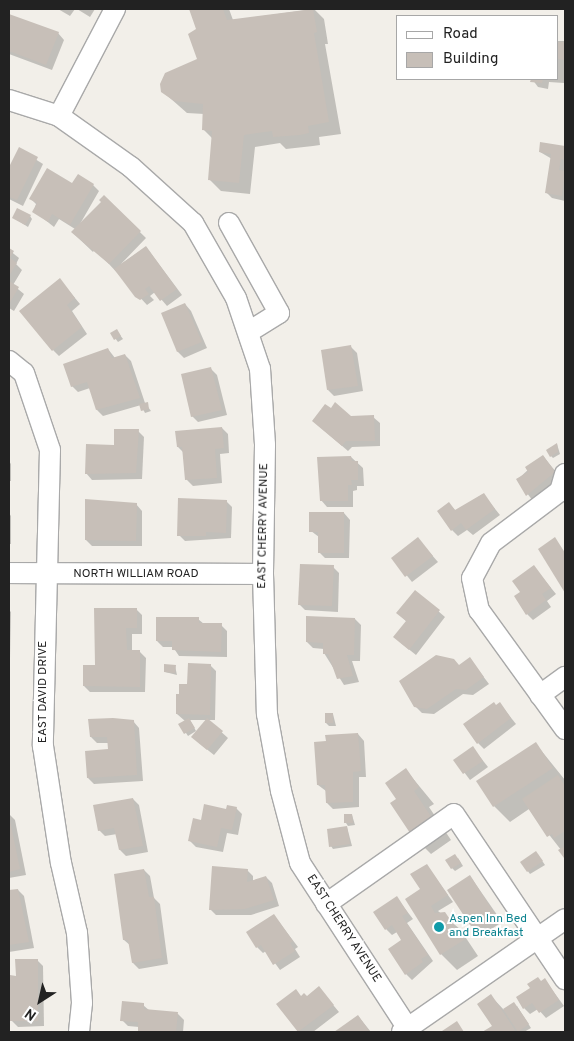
<!DOCTYPE html>
<html>
<head>
<meta charset="utf-8">
<style>
	body { margin:0 }
	#map { position:relative; width:574px; height:1041px; overflow:hidden; background:#f2efe9; font-family:Overpass,sans-serif }
	div>[style] { position:absolute }
	.shadow>* { inset:0; background:#0003 }
	.building>* { inset:0; background:#c7bfb8 }
	.roads { filter:drop-shadow(1px 0 #a9a9a9) drop-shadow(-1px 0 #a9a9a9) drop-shadow(0 1px #a9a9a9) drop-shadow(0 -1px #a9a9a9) }
	.minor>* { height:20px; margin:-10px; padding:0 10px; transform-origin:10px; border-radius:10px; background:#fff }
	.dots>* { width:14px; height:14px; translate:-50% -50%; box-sizing:border-box; border:2px solid #fff; border-radius:50% }
	span { translate:-50% -50%; white-space:nowrap; text-align:center; line-height:1.15; -webkit-text-stroke:4px #fff; paint-order:stroke }
	.street-label { font-size:12px; color:#222 }
	.culture-label { font-size:12px; color:#0d838f }
	.left { translate:0 -50%; text-align:left }
	.frame { position:absolute; inset:0; border:10px solid #222; pointer-events:none }
	.legend { position:absolute; left:396px; top:15px; width:162px; height:65px; box-sizing:border-box; background:#fff; border:1px solid #a7a7a7; margin:0; padding:6px 9px; list-style:none; font-size:15px; color:#222 }
	.legend li { display:flex; align-items:center; gap:10px; height:25px }
	.legend b { width:25px; border:1px solid #a7a7a7 }
	.north { position:absolute; left:15px; top:976px; width:50px; height:50px; -webkit-text-stroke:4px #fff; paint-order:stroke; rotate:215deg; font-size:14px; font-weight:700; line-height:20px; text-align:center; color:#222 }
	.north::after { content:''; display:block; margin:auto; width:18px; height:22px; background:#222; clip-path:polygon(50% 0,100% 100%,50% 72%,0 100%) }
</style>
</head>
<body>
<div id="map">
	<div class="shadow">
		<i style="clip-path:polygon(58px 9px,75px 9px,70px 16px)"></i>
		<i style="clip-path:polygon(77px 9px,95px 9px,90px 17px)"></i>
		<i style="clip-path:polygon(190px 9px,229px 9px,233px 20px,314px 9px,324px 19px,328px 44px,325px 44px,341px 134px,319px 137px,320px 145px,313px 146px,286px 149px,280px 143px,255px 147px,250px 194px,221px 191px,209px 179px,213px 139px,203px 129px,204px 114px,187px 113px,162px 91px,199px 60px,198px 29px)"></i>
		<i style="clip-path:polygon(9px 15px,58px 33px,64px 40px,52px 70px,9px 54px)"></i>
		<i style="clip-path:polygon(558px 41px,565px 41px,564px 83px,549px 82px,548px 89px,538px 87px,532px 79px,558px 79px)"></i>
		<i style="clip-path:polygon(542px 143px,565px 147px,565px 201px,552px 198px,546px 192px,552px 159px,540px 152px)"></i>
		<i style="clip-path:polygon(19px 149px,43px 164px,23px 206px,9px 199px,9px 170px)"></i>
		<i style="clip-path:polygon(73px 185px,93px 185px,99px 191px,80px 224px,103px 202px,104px 197px,146px 238px,121px 264px,146px 247px,182px 295px,167px 306px,155px 292px,150px 296px,154px 300px,147px 305px,95px 249px,93px 252px,72px 232px,75px 229px,59px 219px,54px 227px,34px 211px,36px 204px,30px 198px)"></i>
		<i style="clip-path:polygon(30px 216px,32px 219px,28px 227px,14px 218px)"></i>
		<i style="clip-path:polygon(9px 250px,19px 258px,16px 264px,22px 270px,13px 285px,24px 294px,14px 311px,9px 308px)"></i>
		<i style="clip-path:polygon(65px 286px,80px 304px,72px 311px,87px 334px,59px 356px,53px 350px)"></i>
		<i style="clip-path:polygon(185px 304px,191px 311px,207px 348px,184px 358px,178px 352px,162px 314px)"></i>
		<i style="clip-path:polygon(117px 331px,123px 339px,118px 342px,112px 334px)"></i>
		<i style="clip-path:polygon(351px 347px,357px 353px,363px 391px,334px 396px,328px 390px)"></i>
		<i style="clip-path:polygon(108px 349px,115px 358px,125px 355px,131px 361px,145px 403px,151px 411px,145px 413px,141px 405px,103px 416px,97px 410px,90px 388px,78px 392px,72px 386px)"></i>
		<i style="clip-path:polygon(211px 369px,217px 375px,227px 415px,198px 422px,192px 416px)"></i>
		<i style="clip-path:polygon(350px 417px,373px 417px,380px 423px,380px 446px,352px 447px,348px 451px,320px 427px)"></i>
		<i style="clip-path:polygon(222px 428px,228px 434px,229px 453px,220px 454px,222px 483px,193px 486px,187px 480px,184px 453px,178px 447px)"></i>
		<i style="clip-path:polygon(138px 431px,144px 437px,142px 479px,92px 480px,86px 473px,115px 446px)"></i>
		<i style="clip-path:polygon(557px 444px,560px 454px,553px 458px,551px 456px)"></i>
		<i style="clip-path:polygon(543px 456px,561px 478px,533px 501px,517px 480px)"></i>
		<i style="clip-path:polygon(351px 457px,363px 468px,364px 486px,357px 486px,357px 490px,353px 491px,353px 507px,327px 507px,321px 500px)"></i>
		<i style="clip-path:polygon(9px 461px,11px 464px,11px 481px,9px 481px)"></i>
		<i style="clip-path:polygon(483px 494px,500px 515px,473px 535px,467px 530px,458px 536px,452px 530px,449px 504px,456px 511px)"></i>
		<i style="clip-path:polygon(226px 501px,232px 507px,231px 538px,185px 541px,179px 535px)"></i>
		<i style="clip-path:polygon(136px 504px,142px 511px,142px 546px,92px 546px,86px 540px)"></i>
		<i style="clip-path:polygon(9px 513px,11px 516px,11px 544px,9px 544px)"></i>
		<i style="clip-path:polygon(344px 513px,350px 520px,349px 558px,325px 558px,319px 552px,319px 537px,311px 531px)"></i>
		<i style="clip-path:polygon(418px 539px,438px 562px,412px 582px,393px 558px)"></i>
		<i style="clip-path:polygon(555px 539px,565px 553px,565px 592px,540px 549px)"></i>
		<i style="clip-path:polygon(333px 567px,339px 573px,338px 612px,305px 610px,299px 604px)"></i>
		<i style="clip-path:polygon(534px 567px,556px 594px,547px 601px,551px 607px,533px 620px,527px 614px,521px 593px)"></i>
		<i style="clip-path:polygon(416px 592px,445px 617px,416px 655px,401px 643px,407px 622px,398px 613px)"></i>
		<i style="clip-path:polygon(136px 609px,142px 615px,142px 634px,132px 634px,132px 652px,140px 652px,146px 658px,145px 692px,90px 692px,84px 686px)"></i>
		<i style="clip-path:polygon(9px 610px,11px 612px,10px 659px,9px 659px)"></i>
		<i style="clip-path:polygon(198px 619px,204px 624px,221px 625px,227px 631px,227px 657px,179px 656px,173px 647px,163px 647px,157px 641px)"></i>
		<i style="clip-path:polygon(355px 619px,361px 625px,360px 661px,352px 661px,359px 682px,344px 685px,324px 653px,324px 649px,313px 648px,307px 642px)"></i>
		<i style="clip-path:polygon(470px 659px,489px 684px,473px 695px,463px 694px,434px 714px,422px 713px,415px 706px)"></i>
		<i style="clip-path:polygon(210px 665px,216px 671px,215px 720px,208px 720px,228px 738px,214px 755px,199px 743px,207px 720px,190px 720px,196px 731px,188px 736px,180px 724px,185px 721px,177px 714px,180px 695px)"></i>
		<i style="clip-path:polygon(175px 666px,177px 675px,165px 672px)"></i>
		<i style="clip-path:polygon(500px 704px,516px 724px,484px 749px,478px 743px)"></i>
		<i style="clip-path:polygon(333px 714px,336px 726px,329px 726px,326px 723px)"></i>
		<i style="clip-path:polygon(133px 721px,139px 728px,143px 781px,94px 784px,88px 778px,110px 750px,109px 743px,97px 743px,91px 737px)"></i>
		<i style="clip-path:polygon(358px 734px,364px 741px,366px 777px,359px 777px,359px 807px,333px 809px,327px 803px,326px 791px,318px 785px,327px 742px)"></i>
		<i style="clip-path:polygon(536px 744px,565px 780px,565px 855px,529px 809px,510px 822px,494px 806px)"></i>
		<i style="clip-path:polygon(473px 748px,488px 767px,470px 780px,455px 760px)"></i>
		<i style="clip-path:polygon(406px 770px,434px 804px,429px 807px,451px 840px,431px 854px,415px 838px,397px 799px)"></i>
		<i style="clip-path:polygon(133px 799px,139px 805px,148px 852px,126px 856px,120px 850px,117px 834px,105px 836px,99px 830px)"></i>
		<i style="clip-path:polygon(236px 808px,242px 814px,238px 835px,227px 833px,223px 852px,196px 847px,190px 841px,202px 821px)"></i>
		<i style="clip-path:polygon(9px 814px,15px 820px,26px 875px,9px 878px)"></i>
		<i style="clip-path:polygon(352px 815px,355px 825px,348px 826px,346px 823px)"></i>
		<i style="clip-path:polygon(347px 827px,352px 846px,333px 849px,331px 846px)"></i>
		<i style="clip-path:polygon(538px 855px,545px 865px,530px 874px,521px 862px)"></i>
		<i style="clip-path:polygon(458px 858px,463px 866px,455px 871px,452px 868px)"></i>
		<i style="clip-path:polygon(427px 866px,453px 902px,438px 911px,460px 929px,478px 956px,457px 970px,441px 954px,407px 900px,420px 891px)"></i>
		<i style="clip-path:polygon(144px 870px,150px 876px,154px 898px,160px 904px,168px 964px,139px 969px,133px 963px,131px 946px,124px 940px)"></i>
		<i style="clip-path:polygon(247px 870px,253px 876px,253px 881px,266px 877px,272px 883px,279px 906px,251px 915px,216px 915px,210px 909px)"></i>
		<i style="clip-path:polygon(470px 876px,502px 922px,481px 936px,475px 930px)"></i>
		<i style="clip-path:polygon(18px 890px,24px 896px,34px 948px,9px 952px,9px 891px)"></i>
		<i style="clip-path:polygon(396px 897px,413px 919px,407px 923px,433px 961px,412px 980px,406px 974px,403px 940px,397px 932px,392px 935px,386px 929px)"></i>
		<i style="clip-path:polygon(279px 922px,298px 947px,295px 949px,300px 957px,280px 970px,266px 951px,263px 953px,257px 947px)"></i>
		<i style="clip-path:polygon(37px 960px,43px 966px,44px 1026px,18px 1027px,12px 1021px,17px 977px)"></i>
		<i style="clip-path:polygon(545px 980px,564px 1006px,546px 1018px,538px 1009px,530px 1014px,524px 1008px)"></i>
		<i style="clip-path:polygon(319px 988px,339px 1012px,313px 1032px,300px 1032px,278px 1004px,307px 998px)"></i>
		<i style="clip-path:polygon(491px 996px,504px 1010px,517px 1006px,531px 1028px,524px 1032px,484px 1032px,493px 1026px)"></i>
		<i style="clip-path:polygon(143px 1005px,150px 1011px,178px 1014px,184px 1020px,183px 1032px,139px 1032px,139px 1027px,128px 1026px,122px 1020px)"></i>
		<i style="clip-path:polygon(358px 1016px,371px 1032px,336px 1032px)"></i>
	</div>
	<div class="building">
		<i style="clip-path:polygon(189px 9px,223px 9px,227px 20px,313px 9px,317px 32px,314px 33px,329px 122px,308px 126px,309px 133px,300px 135px,273px 137px,272px 131px,244px 135px,239px 183px,208px 180px,212px 131px,202px 130px,203px 104px,174px 101px,161px 92px,160px 84px,165px 73px,197px 59px,188px 34px,196px 29px)"></i>
		<i style="clip-path:polygon(9px 14px,59px 32px,46px 65px,9px 51px)"></i>
		<i style="clip-path:polygon(558px 42px,565px 42px,565px 60px,558px 59px)"></i>
		<i style="clip-path:polygon(531px 79px,543px 79px,542px 83px,530px 82px)"></i>
		<i style="clip-path:polygon(540px 142px,565px 146px,565px 160px,561px 159px,559px 170px,565px 171px,562px 196px,545px 193px,551px 154px,539px 152px)"></i>
		<i style="clip-path:polygon(19px 147px,38px 157px,17px 200px,9px 197px,9px 167px)"></i>
		<i style="clip-path:polygon(47px 168px,72px 183px,78px 174px,94px 184px,70px 225px,52px 214px,48px 222px,32px 212px,37px 203px,29px 199px)"></i>
		<i style="clip-path:polygon(104px 195px,141px 231px,109px 264px,71px 232px,101px 202px,99px 200px)"></i>
		<i style="clip-path:polygon(17px 208px,31px 215px,25px 225px,12px 218px)"></i>
		<i style="clip-path:polygon(146px 246px,177px 289px,160px 301px,149px 286px,145px 289px,149px 294px,140px 300px,135px 297px,114px 269px)"></i>
		<i style="clip-path:polygon(9px 248px,14px 251px,10px 258px,17px 263px,9px 276px)"></i>
		<i style="clip-path:polygon(60px 278px,75px 298px,67px 305px,82px 327px,52px 351px,19px 311px)"></i>
		<i style="clip-path:polygon(9px 281px,19px 287px,9px 304px)"></i>
		<i style="clip-path:polygon(185px 303px,202px 342px,177px 352px,161px 313px)"></i>
		<i style="clip-path:polygon(117px 329px,121px 336px,114px 340px,110px 333px)"></i>
		<i style="clip-path:polygon(351px 345px,358px 386px,327px 390px,321px 350px)"></i>
		<i style="clip-path:polygon(108px 348px,112px 358px,125px 354px,140px 398px,96px 410px,87px 382px,71px 387px,63px 364px)"></i>
		<i style="clip-path:polygon(211px 367px,222px 410px,191px 417px,181px 374px)"></i>
		<i style="clip-path:polygon(148px 402px,149px 409px,141px 411px,139px 404px)"></i>
		<i style="clip-path:polygon(335px 402px,351px 416px,374px 415px,375px 441px,346px 441px,342px 446px,312px 421px,325px 404px,331px 408px)"></i>
		<i style="clip-path:polygon(222px 427px,224px 448px,215px 449px,217px 478px,185px 480px,182px 447px,177px 447px,175px 431px)"></i>
		<i style="clip-path:polygon(114px 429px,139px 429px,136px 473px,85px 474px,86px 444px,114px 445px)"></i>
		<i style="clip-path:polygon(557px 443px,558px 452px,550px 457px,546px 450px)"></i>
		<i style="clip-path:polygon(543px 455px,555px 472px,526px 496px,516px 479px,528px 472px,525px 467px)"></i>
		<i style="clip-path:polygon(351px 456px,352px 461px,358px 461px,358px 480px,351px 480px,352px 485px,348px 485px,348px 501px,320px 501px,317px 457px)"></i>
		<i style="clip-path:polygon(484px 493px,495px 509px,466px 530px,461px 523px,451px 531px,437px 511px,449px 502px,455px 510px)"></i>
		<i style="clip-path:polygon(178px 498px,227px 500px,226px 533px,206px 532px,206px 536px,177px 536px)"></i>
		<i style="clip-path:polygon(85px 499px,137px 503px,136px 541px,85px 540px)"></i>
		<i style="clip-path:polygon(309px 512px,344px 512px,344px 553px,318px 553px,318px 532px,309px 532px)"></i>
		<i style="clip-path:polygon(418px 537px,433px 556px,405px 577px,391px 558px)"></i>
		<i style="clip-path:polygon(555px 537px,565px 553px,565px 593px,538px 549px)"></i>
		<i style="clip-path:polygon(300px 564px,334px 565px,332px 606px,298px 605px)"></i>
		<i style="clip-path:polygon(534px 565px,551px 588px,542px 594px,546px 600px,526px 615px,514px 596px,520px 592px,512px 581px)"></i>
		<i style="clip-path:polygon(415px 590px,440px 610px,409px 650px,393px 637px,406px 621px,396px 613px)"></i>
		<i style="clip-path:polygon(94px 608px,137px 608px,137px 628px,126px 628px,127px 650px,140px 650px,140px 687px,83px 686px,83px 665px,95px 665px)"></i>
		<i style="clip-path:polygon(306px 616px,355px 618px,354px 655px,347px 655px,353px 676px,337px 679px,328px 654px,323px 654px,323px 643px,306px 642px)"></i>
		<i style="clip-path:polygon(156px 617px,199px 617px,199px 623px,222px 623px,221px 652px,172px 650px,172px 641px,156px 641px)"></i>
		<i style="clip-path:polygon(436px 655px,454px 659px,459px 665px,470px 657px,484px 677px,466px 690px,456px 689px,427px 709px,414px 707px,399px 681px)"></i>
		<i style="clip-path:polygon(188px 663px,211px 664px,210px 715px,176px 714px,176px 694px,179px 694px,179px 684px,187px 684px)"></i>
		<i style="clip-path:polygon(164px 664px,176px 665px,175px 673px,164px 672px)"></i>
		<i style="clip-path:polygon(494px 702px,496px 705px,500px 702px,511px 718px,477px 744px,463px 724px)"></i>
		<i style="clip-path:polygon(325px 713px,333px 713px,333px 723px,325px 723px)"></i>
		<i style="clip-path:polygon(113px 718px,134px 720px,137px 775px,87px 778px,85px 751px,108px 749px,107px 737px,90px 737px,88px 719px)"></i>
		<i style="clip-path:polygon(189px 718px,195px 728px,184px 734px,178px 724px)"></i>
		<i style="clip-path:polygon(207px 718px,223px 731px,207px 750px,191px 737px)"></i>
		<i style="clip-path:polygon(358px 733px,361px 771px,353px 772px,353px 802px,326px 803px,325px 785px,317px 785px,314px 742px,326px 741px,325px 735px)"></i>
		<i style="clip-path:polygon(536px 742px,553px 768px,493px 807px,476px 781px)"></i>
		<i style="clip-path:polygon(473px 746px,483px 761px,463px 774px,453px 760px)"></i>
		<i style="clip-path:polygon(406px 768px,419px 787px,414px 791px,436px 824px,414px 839px,390px 803px,396px 799px,385px 783px)"></i>
		<i style="clip-path:polygon(558px 775px,565px 786px,565px 831px,554px 838px,552px 834px,547px 837px,522px 799px)"></i>
		<i style="clip-path:polygon(133px 798px,143px 846px,119px 850px,114px 828px,98px 831px,93px 805px)"></i>
		<i style="clip-path:polygon(204px 804px,226px 809px,227px 805px,237px 807px,232px 830px,221px 828px,217px 847px,188px 841px,193px 818px,201px 820px)"></i>
		<i style="clip-path:polygon(344px 814px,352px 814px,353px 823px,344px 823px)"></i>
		<i style="clip-path:polygon(9px 816px,20px 869px,9px 872px)"></i>
		<i style="clip-path:polygon(347px 826px,350px 844px,329px 847px,327px 829px)"></i>
		<i style="clip-path:polygon(565px 846px,565px 857px,564px 858px,558px 850px)"></i>
		<i style="clip-path:polygon(536px 851px,543px 861px,527px 872px,520px 862px)"></i>
		<i style="clip-path:polygon(455px 854px,461px 863px,451px 869px,445px 860px)"></i>
		<i style="clip-path:polygon(427px 864px,448px 895px,431px 906px,435px 913px,445px 912px,464px 940px,440px 955px,405px 899px,420px 889px,410px 874px)"></i>
		<i style="clip-path:polygon(212px 866px,248px 869px,247px 882px,266px 876px,274px 900px,245px 909px,209px 910px)"></i>
		<i style="clip-path:polygon(144px 869px,149px 897px,154px 897px,162px 958px,132px 963px,128px 940px,123px 940px,114px 874px)"></i>
		<i style="clip-path:polygon(470px 875px,496px 916px,474px 931px,447px 890px)"></i>
		<i style="clip-path:polygon(18px 889px,29px 942px,9px 945px,9px 890px)"></i>
		<i style="clip-path:polygon(397px 896px,408px 913px,402px 916px,428px 955px,421px 959px,423px 962px,405px 975px,388px 949px,401px 940px,392px 925px,385px 930px,373px 912px)"></i>
		<i style="clip-path:polygon(274px 914px,293px 941px,290px 943px,295px 951px,273px 965px,261px 945px,256px 948px,246px 932px)"></i>
		<i style="clip-path:polygon(15px 959px,38px 959px,38px 1021px,10px 1021px,10px 975px,16px 976px)"></i>
		<i style="clip-path:polygon(538px 977px,541px 981px,545px 978px,559px 1000px,539px 1013px,532px 1003px,523px 1009px,516px 997px,530px 988px,527px 984px)"></i>
		<i style="clip-path:polygon(319px 986px,334px 1005px,298px 1032px,276px 1004px,296px 989px,301px 996px,304px 993px,307px 996px)"></i>
		<i style="clip-path:polygon(491px 994px,515px 1030px,512px 1032px,482px 1032px,492px 1026px,477px 1004px)"></i>
		<i style="clip-path:polygon(122px 1001px,144px 1003px,144px 1009px,178px 1012px,176px 1032px,138px 1032px,138px 1022px,120px 1021px)"></i>
		<i style="clip-path:polygon(514px 1002px,529px 1024px,518px 1032px,503px 1009px)"></i>
		<i style="clip-path:polygon(358px 1015px,370px 1032px,334px 1032px)"></i>
		<i style="clip-path:polygon(457px 1021px,464px 1032px,443px 1032px,442px 1031px)"></i>
	</div>
	<div class="roads">
		<div class="minor">
			<i style="left:9px;top:100px;width:52px;rotate:17.7deg"></i>
			<i style="left:59px;top:116px;width:88px;rotate:35.3deg"></i>
			<i style="left:131px;top:167px;width:84px;rotate:42.1deg"></i>
			<i style="left:193px;top:223px;width:86px;rotate:60.2deg"></i>
			<i style="left:236px;top:298px;width:75px;rotate:71.3deg"></i>
			<i style="left:260px;top:369px;width:76px;rotate:86.2deg"></i>
			<i style="left:265px;top:445px;width:129px;rotate:90.9deg"></i>
			<i style="left:263px;top:574px;width:140px;rotate:88.4deg"></i>
			<i style="left:267px;top:714px;width:78px;rotate:79.7deg"></i>
			<i style="left:281px;top:791px;width:74px;rotate:75.2deg"></i>
			<i style="left:300px;top:863px;width:202px;rotate:56.9deg"></i>
			<i style="left:59px;top:116px;width:121px;rotate:-62.4deg"></i>
			<i style="left:229px;top:223px;width:103px;rotate:60.9deg"></i>
			<i style="left:279px;top:313px;width:36px;rotate:148deg"></i>
			<i style="left:9px;top:361px;width:19px;rotate:39deg"></i>
			<i style="left:24px;top:373px;width:81px;rotate:71.3deg"></i>
			<i style="left:50px;top:450px;width:296px;rotate:91.4deg"></i>
			<i style="left:43px;top:746px;width:118px;rotate:81.3deg"></i>
			<i style="left:61px;top:863px;width:72px;rotate:77.1deg"></i>
			<i style="left:77px;top:933px;width:70px;rotate:85.9deg"></i>
			<i style="left:82px;top:1003px;width:29px;rotate:96deg"></i>
			<i style="left:565px;top:474px;width:18px;rotate:106deg"></i>
			<i style="left:560px;top:491px;width:86px;rotate:143deg"></i>
			<i style="left:491px;top:543px;width:40px;rotate:118deg"></i>
			<i style="left:472px;top:578px;width:33px;rotate:78deg"></i>
			<i style="left:479px;top:610px;width:147px;rotate:54.1deg"></i>
			<i style="left:9px;top:573px;width:254px;rotate:0.2deg"></i>
			<i style="left:540px;top:695px;width:31px;rotate:-36deg"></i>
			<i style="left:326px;top:904px;width:156px;rotate:-35.1deg"></i>
			<i style="left:454px;top:814px;width:199px;rotate:56.1deg"></i>
			<i style="left:402px;top:1032px;width:198px;rotate:-34.7deg"></i>
		</div>
	</div>
	<div class="dots">
		<i style="left:439px;top:927px;background:#0f9aa8"></i>
	</div>
	<div class="street-label">
		<span style="left:264px;top:526px;rotate:-89deg">EAST CHERRY AVENUE</span>
		<span style="left:136px;top:575px">NORTH WILLIAM ROAD</span>
		<span style="left:44px;top:692px;rotate:-90deg">EAST DAVID DRIVE</span>
		<span style="left:343px;top:929px;rotate:57deg">EAST CHERRY AVENUE</span>
	</div>
	<div class="culture-label">
		<span class="left" style="left:449px;top:927px">Aspen Inn Bed<br>and Breakfast</span>
	</div>
	<div class="frame"></div>
	<ul class="legend">
	<li><b style="height:6px;background:#fff"></b>Road</li>
	<li><b style="height:14px;background:#c7bfb8"></b>Building</li>
	</ul>
	<div class="north">N</div>
</div>
</body>
</html>
